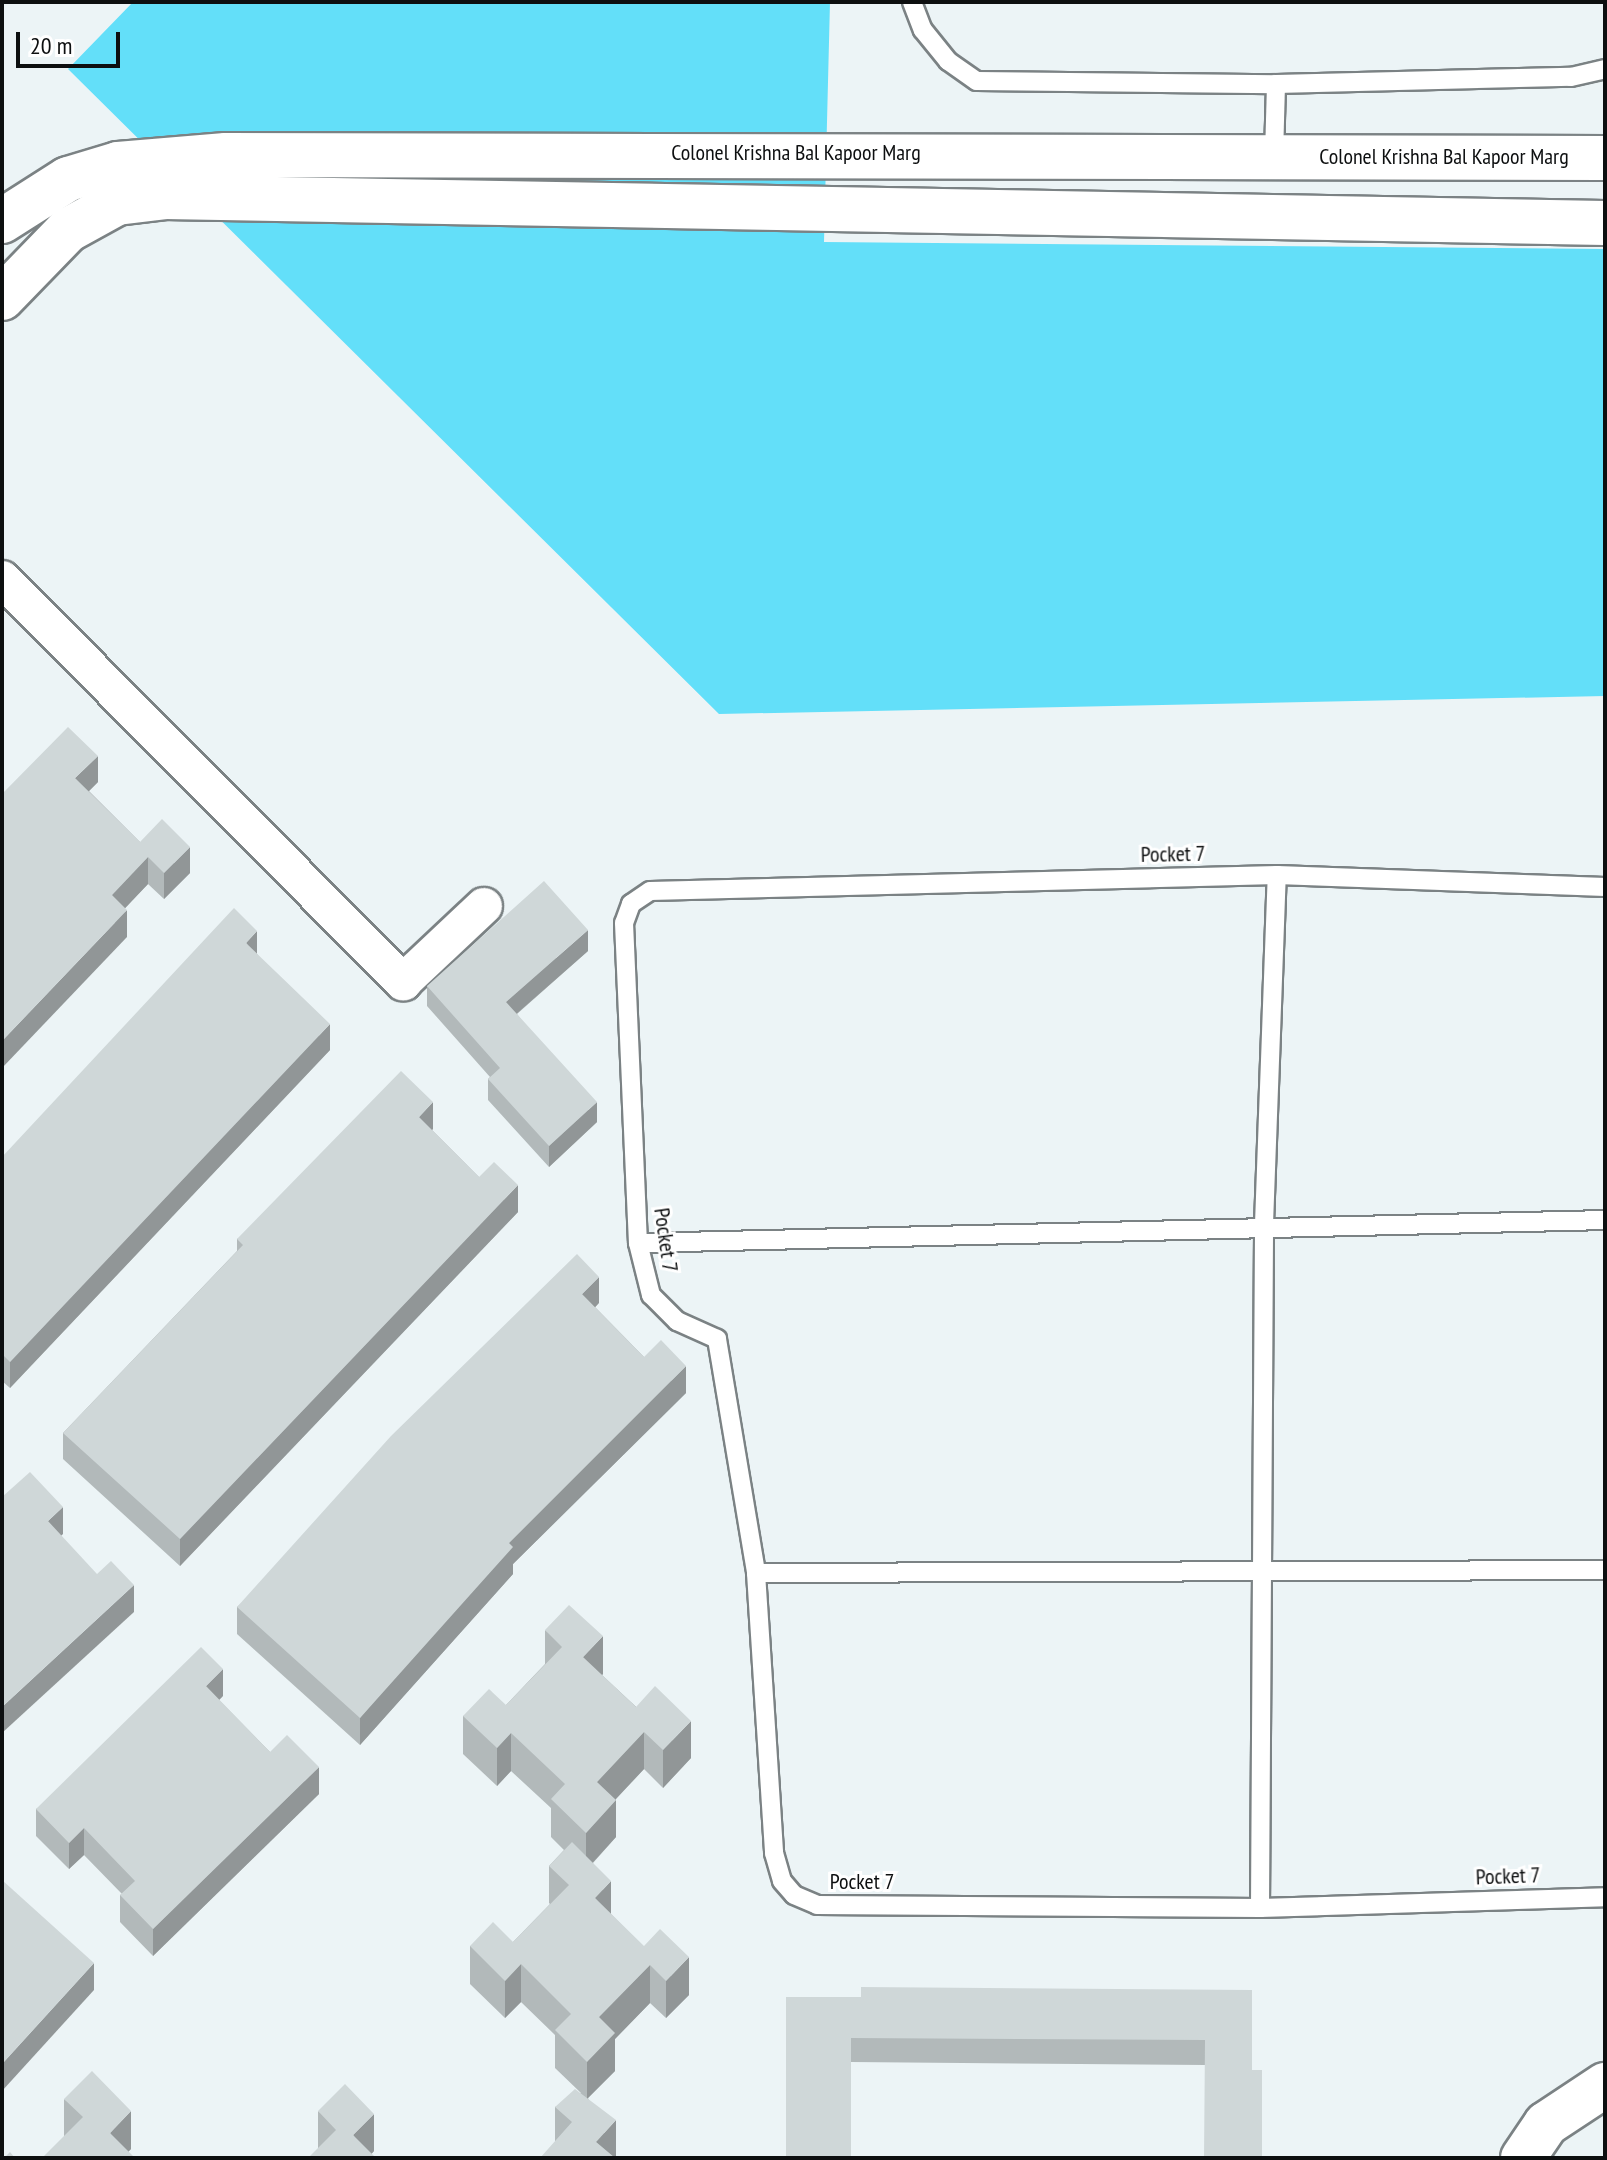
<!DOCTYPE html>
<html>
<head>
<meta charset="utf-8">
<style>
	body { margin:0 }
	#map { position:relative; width:1607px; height:2160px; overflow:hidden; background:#ecf4f6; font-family:"PT Sans Narrow",sans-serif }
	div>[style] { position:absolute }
	.green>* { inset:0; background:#63dff9 }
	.roads { filter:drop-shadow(2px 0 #7b8284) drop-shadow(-2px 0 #7b8284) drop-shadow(0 2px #7b8284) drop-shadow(0 -2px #7b8284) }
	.service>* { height:18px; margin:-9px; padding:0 9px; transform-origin:9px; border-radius:9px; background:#fff }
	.minor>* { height:36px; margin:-18px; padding:0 18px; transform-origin:18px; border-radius:18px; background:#fff }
	.tertiary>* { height:44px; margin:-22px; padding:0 22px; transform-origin:22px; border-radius:22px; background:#fff }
	.wall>* { inset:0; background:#b2b9ba }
	.shaded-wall>* { inset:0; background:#919697 }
	.building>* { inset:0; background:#cfd7d8 }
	span { translate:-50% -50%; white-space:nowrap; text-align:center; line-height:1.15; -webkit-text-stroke:6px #fff; paint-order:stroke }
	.street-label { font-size:22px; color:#0d0f10 }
	.frame { position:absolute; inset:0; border:4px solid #0d0f10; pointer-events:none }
	.scale { position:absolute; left:16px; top:32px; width:104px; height:36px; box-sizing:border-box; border:4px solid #0d0f10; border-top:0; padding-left:10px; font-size:24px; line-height:28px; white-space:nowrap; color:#0d0f10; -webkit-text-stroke:6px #fff; paint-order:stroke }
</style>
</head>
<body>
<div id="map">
	<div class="green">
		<i style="clip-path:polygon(133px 2px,830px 2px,824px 242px,1605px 249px,1605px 696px,719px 714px,68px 69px)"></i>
	</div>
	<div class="roads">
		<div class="service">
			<i style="left:912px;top:2px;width:30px;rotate:69deg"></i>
			<i style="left:923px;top:30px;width:40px;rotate:51deg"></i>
			<i style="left:948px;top:61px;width:35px;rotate:35deg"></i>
			<i style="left:977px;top:81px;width:299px;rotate:0.6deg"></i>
			<i style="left:1276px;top:84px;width:295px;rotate:-1.4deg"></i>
			<i style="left:1571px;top:77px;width:35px;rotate:-13deg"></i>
			<i style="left:1274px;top:156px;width:72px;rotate:-88.4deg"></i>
			<i style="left:1605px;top:887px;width:328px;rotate:-177.9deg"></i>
			<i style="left:1277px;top:875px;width:627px;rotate:178.54deg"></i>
			<i style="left:650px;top:891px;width:23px;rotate:146deg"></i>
			<i style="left:631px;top:904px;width:20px;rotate:110deg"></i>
			<i style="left:624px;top:923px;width:320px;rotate:87.5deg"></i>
			<i style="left:638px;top:1243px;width:54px;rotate:76deg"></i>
			<i style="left:651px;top:1295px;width:37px;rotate:45deg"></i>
			<i style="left:677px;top:1321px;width:44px;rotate:24.2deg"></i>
			<i style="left:717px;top:1339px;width:237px;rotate:80.5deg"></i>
			<i style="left:756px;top:1573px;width:281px;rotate:86.3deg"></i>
			<i style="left:774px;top:1853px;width:29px;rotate:74deg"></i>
			<i style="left:782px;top:1881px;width:18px;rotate:49deg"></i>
			<i style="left:794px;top:1895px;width:25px;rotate:23deg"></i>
			<i style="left:817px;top:1905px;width:443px;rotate:0.4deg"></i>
			<i style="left:1260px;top:1908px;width:345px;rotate:-1.8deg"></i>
			<i style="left:638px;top:1243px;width:967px;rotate:-1.36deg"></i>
			<i style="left:756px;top:1573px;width:849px;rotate:-0.2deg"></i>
			<i style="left:1260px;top:1908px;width:684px;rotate:-89.66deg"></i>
			<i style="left:1264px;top:1224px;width:349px;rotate:-87.9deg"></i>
		</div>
		<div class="minor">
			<i style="left:2px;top:579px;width:569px;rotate:45.14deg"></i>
			<i style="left:403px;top:982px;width:111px;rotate:-43.2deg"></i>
		</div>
		<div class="tertiary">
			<i style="left:2px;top:221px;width:78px;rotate:-32.5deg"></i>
			<i style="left:68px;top:179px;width:52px;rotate:-16.7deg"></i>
			<i style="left:118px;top:164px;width:108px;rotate:-4.8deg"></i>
			<i style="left:226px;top:155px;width:1379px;rotate:0.12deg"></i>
			<i style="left:2px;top:298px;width:95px;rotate:-45.9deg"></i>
			<i style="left:68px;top:230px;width:56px;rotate:-28.9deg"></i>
			<i style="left:117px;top:203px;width:48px;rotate:-7.1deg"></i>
			<i style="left:165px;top:197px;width:1440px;rotate:1.03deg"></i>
			<i style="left:1523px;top:2158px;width:41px;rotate:-55.9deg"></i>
			<i style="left:1546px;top:2124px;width:71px;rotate:-33.5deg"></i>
		</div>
	</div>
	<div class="wall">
		<i style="clip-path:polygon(98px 782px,89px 791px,140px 842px,190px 873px,164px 899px,148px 884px,125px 908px,127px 937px,2px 794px)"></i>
		<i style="clip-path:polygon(588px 951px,517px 1014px,597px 1122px,549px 1167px,488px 1100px,488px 1079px,490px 1077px,427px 1006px,427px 986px)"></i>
		<i style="clip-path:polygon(257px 954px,330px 1050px,10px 1388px,2px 1381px,2px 1157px)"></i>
		<i style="clip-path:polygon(433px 1129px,432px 1130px,479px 1177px,518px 1212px,180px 1566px,63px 1459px,63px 1433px,237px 1251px,237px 1239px)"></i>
		<i style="clip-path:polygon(599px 1303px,595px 1307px,644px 1357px,686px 1393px,513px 1564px,513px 1574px,360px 1745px,237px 1634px,237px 1607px)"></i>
		<i style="clip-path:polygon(545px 1630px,603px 1674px,602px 1675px,691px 1758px,663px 1788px,644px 1769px,616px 1799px,616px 1837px,593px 1863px,611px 1914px,689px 1995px,666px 2018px,650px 2003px,615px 2039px,615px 2071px,588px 2098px,615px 2158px,555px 2141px,555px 2107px,581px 2093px,555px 2068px,555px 2035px,521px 2002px,505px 2018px,470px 1984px,470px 1946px,513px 1942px,550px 1904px,549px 1903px,549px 1866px,564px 1850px,551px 1837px,551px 1808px,511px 1771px,497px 1786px,463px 1754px,463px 1716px,506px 1705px,545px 1664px)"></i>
		<i style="clip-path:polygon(223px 1696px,219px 1700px,270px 1752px,319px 1794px,153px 1956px,120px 1922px,120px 1895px,122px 1894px,84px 1855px,69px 1869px,36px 1836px,36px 1809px)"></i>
		<i style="clip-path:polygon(1252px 1990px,1252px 2070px,1262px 2158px,1205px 2065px,851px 2062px,786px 2158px,861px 1997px)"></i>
		<i style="clip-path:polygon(64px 2099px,131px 2149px,128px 2152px,64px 2136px)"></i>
		<i style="clip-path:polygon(318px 2111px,374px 2151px,372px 2153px,318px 2148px)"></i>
	</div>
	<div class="shaded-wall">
		<i style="clip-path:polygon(98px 756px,98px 782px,75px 805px,75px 778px)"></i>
		<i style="clip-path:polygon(190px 847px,190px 873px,164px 899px,164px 873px)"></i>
		<i style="clip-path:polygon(148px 857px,148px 884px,112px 922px,112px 895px)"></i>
		<i style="clip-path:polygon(127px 910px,127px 937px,2px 1068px,2px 1041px)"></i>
		<i style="clip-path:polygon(588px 930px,588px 951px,506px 1023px,506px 1002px)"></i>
		<i style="clip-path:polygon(257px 931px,257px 958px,246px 943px)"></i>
		<i style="clip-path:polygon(330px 1024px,330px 1050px,10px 1388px,10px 1362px)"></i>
		<i style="clip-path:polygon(433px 1102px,433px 1129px,419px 1144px,419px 1117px)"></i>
		<i style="clip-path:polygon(597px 1102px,597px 1122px,549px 1167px,549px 1146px)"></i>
		<i style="clip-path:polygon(518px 1185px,518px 1212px,180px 1566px,180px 1539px)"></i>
		<i style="clip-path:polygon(599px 1277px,599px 1303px,582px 1321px,582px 1294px)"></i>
		<i style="clip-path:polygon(686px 1366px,686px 1393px,513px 1564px,513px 1574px,360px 1745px,360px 1718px,509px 1543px)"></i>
		<i style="clip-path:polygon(63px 1507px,63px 1534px,48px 1548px,48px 1521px)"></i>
		<i style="clip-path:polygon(134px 1585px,134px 1612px,2px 1733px,2px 1707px)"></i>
		<i style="clip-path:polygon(603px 1636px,603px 1674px,583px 1694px,583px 1657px)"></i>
		<i style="clip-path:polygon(223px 1669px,223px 1696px,206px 1713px,206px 1686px)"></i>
		<i style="clip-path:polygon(691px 1721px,691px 1758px,663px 1788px,663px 1750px)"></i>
		<i style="clip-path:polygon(644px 1732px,644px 1769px,597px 1819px,597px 1782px)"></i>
		<i style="clip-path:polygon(511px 1733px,511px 1771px,497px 1786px,497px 1748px)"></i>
		<i style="clip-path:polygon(319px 1767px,319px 1794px,153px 1956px,153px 1929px)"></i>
		<i style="clip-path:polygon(616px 1800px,616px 1837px,586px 1870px,586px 1833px)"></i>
		<i style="clip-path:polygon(84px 1828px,84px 1855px,69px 1869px,69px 1843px)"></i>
		<i style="clip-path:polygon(611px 1881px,611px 1918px,595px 1898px)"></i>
		<i style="clip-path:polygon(689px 1957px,689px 1995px,666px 2018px,666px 1981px)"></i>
		<i style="clip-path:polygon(94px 1963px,94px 1990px,2px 2091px,2px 2064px)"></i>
		<i style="clip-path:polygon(521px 1964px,521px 2002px,505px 2018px,505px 1981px)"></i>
		<i style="clip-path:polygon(650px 1965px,650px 2003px,615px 2039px,615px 2071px,587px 2099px,587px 2062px,599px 2017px)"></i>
		<i style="clip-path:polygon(131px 2111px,131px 2149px,122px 2158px,110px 2133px)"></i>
		<i style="clip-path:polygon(374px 2114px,374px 2151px,368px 2158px,353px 2135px)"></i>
		<i style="clip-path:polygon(616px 2120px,616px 2157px,615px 2158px,596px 2142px)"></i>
	</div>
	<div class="building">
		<i style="clip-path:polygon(68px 727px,98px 756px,75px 778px,140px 842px,162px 819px,190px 847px,164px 873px,148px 857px,112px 895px,127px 910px,2px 1041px,2px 794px)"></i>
		<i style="clip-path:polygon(544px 881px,588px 930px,506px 1002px,597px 1102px,549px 1146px,488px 1079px,500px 1068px,427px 986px)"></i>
		<i style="clip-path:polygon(234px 908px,257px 931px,246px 943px,330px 1024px,10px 1362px,2px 1354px,2px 1157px)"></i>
		<i style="clip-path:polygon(401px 1071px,433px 1102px,419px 1117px,479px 1177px,494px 1162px,518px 1185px,180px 1539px,63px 1433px,243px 1245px,237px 1239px)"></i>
		<i style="clip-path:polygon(577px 1254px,599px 1277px,582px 1294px,644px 1357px,661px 1340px,686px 1366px,509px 1543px,513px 1547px,360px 1718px,237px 1607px,391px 1436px)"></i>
		<i style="clip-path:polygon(30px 1472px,63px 1507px,48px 1521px,97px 1574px,111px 1561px,134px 1585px,2px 1707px,2px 1497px)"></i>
		<i style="clip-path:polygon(569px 1605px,603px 1636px,583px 1657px,636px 1707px,655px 1686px,691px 1721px,663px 1750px,644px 1732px,597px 1782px,616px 1800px,586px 1833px,551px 1799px,565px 1784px,511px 1733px,497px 1748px,463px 1716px,489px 1689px,506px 1705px,562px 1647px,545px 1630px)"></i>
		<i style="clip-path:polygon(201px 1647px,223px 1669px,206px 1686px,270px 1752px,287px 1735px,319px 1767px,153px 1929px,120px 1895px,135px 1881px,84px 1828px,69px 1843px,36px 1809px)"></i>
		<i style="clip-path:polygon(572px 1842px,611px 1881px,595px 1898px,644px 1946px,660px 1929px,689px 1957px,666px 1981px,650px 1965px,599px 2017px,615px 2033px,587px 2062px,555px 2030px,571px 2014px,521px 1964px,505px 1981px,470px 1946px,493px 1922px,513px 1942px,569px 1885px,549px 1866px)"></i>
		<i style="clip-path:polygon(2px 1880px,94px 1963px,2px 2064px)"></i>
		<i style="clip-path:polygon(861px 1987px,1252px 1990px,1252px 2070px,1262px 2070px,1262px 2158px,1204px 2158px,1205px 2040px,851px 2038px,851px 2158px,786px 2158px,786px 1997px,861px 1997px)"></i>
		<i style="clip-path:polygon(92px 2071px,131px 2111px,110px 2133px,135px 2158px,42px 2158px,83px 2117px,64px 2099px)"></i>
		<i style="clip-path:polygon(345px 2084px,374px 2114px,353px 2135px,376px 2158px,308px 2158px,336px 2130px,318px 2111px)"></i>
		<i style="clip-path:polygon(575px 2089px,616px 2120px,596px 2142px,615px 2158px,540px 2158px,572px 2122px,555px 2107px)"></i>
		<i style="clip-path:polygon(10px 2152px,15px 2158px,4px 2158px)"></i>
	</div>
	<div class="street-label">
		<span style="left:796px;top:153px">Colonel Krishna Bal Kapoor Marg</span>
		<span style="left:1444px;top:157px">Colonel Krishna Bal Kapoor Marg</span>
		<span style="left:1173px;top:854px;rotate:-1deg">Pocket 7</span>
		<span style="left:666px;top:1240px;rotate:82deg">Pocket 7</span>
		<span style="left:1508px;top:1876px;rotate:-2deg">Pocket 7</span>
		<span style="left:862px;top:1882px">Pocket 7</span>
	</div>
	<div class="frame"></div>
	<div class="scale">20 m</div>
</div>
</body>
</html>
